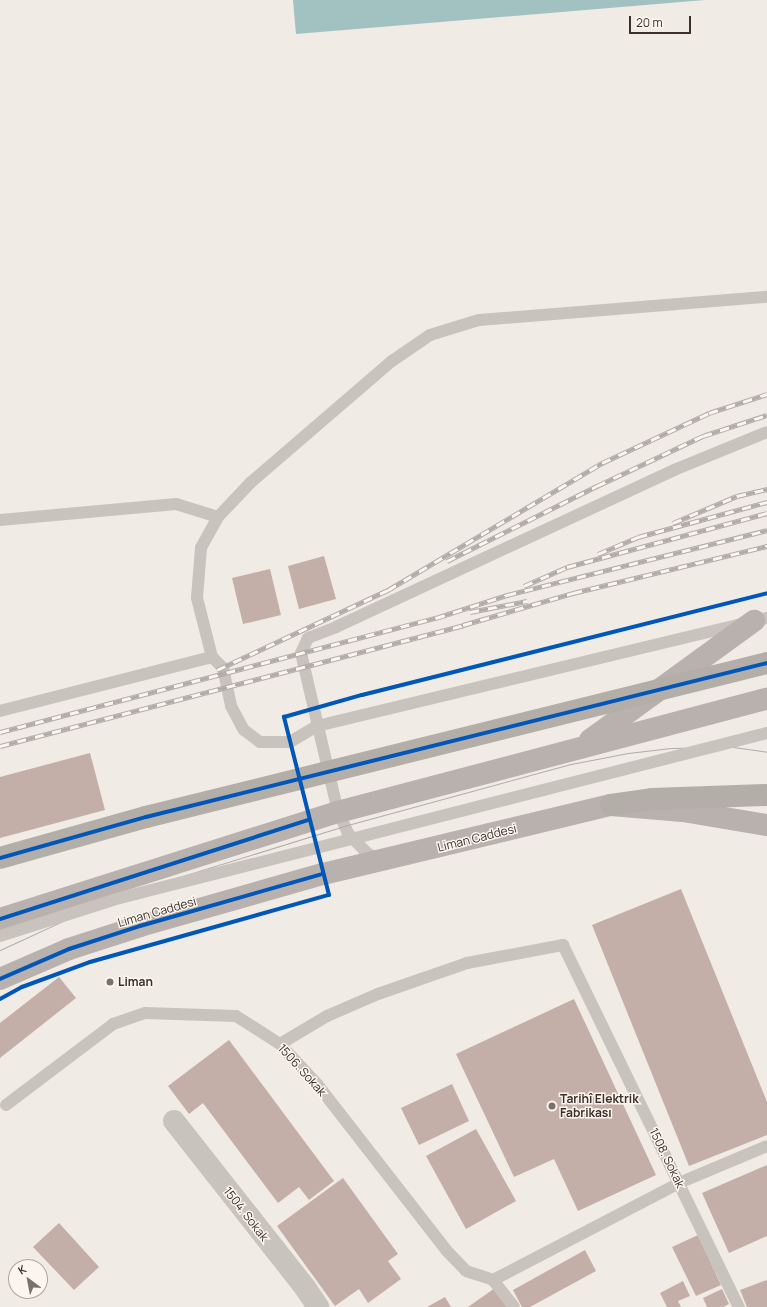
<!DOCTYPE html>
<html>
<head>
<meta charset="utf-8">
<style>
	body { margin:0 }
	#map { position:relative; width:767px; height:1307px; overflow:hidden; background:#f0ebe5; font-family:Manrope,sans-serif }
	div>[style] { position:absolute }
	.water>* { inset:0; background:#a1c2c1 }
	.building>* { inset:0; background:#c3afa7 }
	.service>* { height:12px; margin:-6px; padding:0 6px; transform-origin:6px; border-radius:6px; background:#c9c3be }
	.minor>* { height:22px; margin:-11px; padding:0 11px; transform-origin:11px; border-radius:11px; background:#c9c3be }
	.primary>* { height:22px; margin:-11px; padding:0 11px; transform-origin:11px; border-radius:11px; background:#b8b1ad }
	.trunk>* { height:22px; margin:-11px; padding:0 11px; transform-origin:11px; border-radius:11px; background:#b4aea8 }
	.tram>* { height:1px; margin:-0.5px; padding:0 0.5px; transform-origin:0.5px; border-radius:0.5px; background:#b1aca8 }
	.rail>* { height:4.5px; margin-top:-2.25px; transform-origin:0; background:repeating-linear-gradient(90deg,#fbf5ee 0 9px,#b1aca8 0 18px); box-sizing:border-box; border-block:1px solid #b1aca8 }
	.service-bridge>* { height:12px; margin:-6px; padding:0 6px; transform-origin:6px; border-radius:6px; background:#c9c3be }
	.trunk-bridge>* { height:22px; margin:-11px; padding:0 11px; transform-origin:11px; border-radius:11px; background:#b4aea8 }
	.cycleway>* { height:4px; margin:-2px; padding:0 2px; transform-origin:2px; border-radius:2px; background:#0057b8 }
	.dots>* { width:11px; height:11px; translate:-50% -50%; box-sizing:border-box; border:2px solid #fbf5ee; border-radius:50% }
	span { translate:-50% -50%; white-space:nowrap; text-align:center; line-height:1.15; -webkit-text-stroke:3px #fbf5ee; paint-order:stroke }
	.street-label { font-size:12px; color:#3b302b }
	.poi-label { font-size:12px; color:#3b302b; font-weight:700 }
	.left { translate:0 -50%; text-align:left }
	.north { position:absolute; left:8px; top:1259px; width:40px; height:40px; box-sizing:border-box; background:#fbf5ee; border:1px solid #aea6a0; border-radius:50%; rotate:328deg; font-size:11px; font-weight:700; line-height:16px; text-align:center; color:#3b302b }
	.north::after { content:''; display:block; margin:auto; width:14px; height:18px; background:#7a716c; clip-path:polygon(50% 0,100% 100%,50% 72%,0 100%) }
	.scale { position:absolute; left:629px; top:16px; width:62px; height:18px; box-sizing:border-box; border:2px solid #3b302b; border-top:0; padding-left:5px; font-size:12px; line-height:14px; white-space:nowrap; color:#3b302b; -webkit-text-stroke:3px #fbf5ee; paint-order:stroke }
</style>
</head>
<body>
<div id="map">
	<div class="water">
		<i style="clip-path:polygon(293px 0,705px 0,296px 34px)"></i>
	</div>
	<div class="building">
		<i style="clip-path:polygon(324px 556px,336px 599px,299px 609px,288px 566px)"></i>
		<i style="clip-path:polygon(270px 569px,281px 615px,243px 624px,232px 578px)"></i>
		<i style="clip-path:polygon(90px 753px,105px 810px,0 838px,0 777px)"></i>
		<i style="clip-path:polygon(681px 889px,767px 1102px,767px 1135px,689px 1166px,592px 925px)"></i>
		<i style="clip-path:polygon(59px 977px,76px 998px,0 1058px,0 1023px)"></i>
		<i style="clip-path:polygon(574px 999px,656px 1175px,578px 1211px,554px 1159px,514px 1177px,456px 1054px)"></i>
		<i style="clip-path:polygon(229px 1040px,334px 1181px,309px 1200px,299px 1187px,278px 1203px,203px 1103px,189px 1114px,168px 1086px)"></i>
		<i style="clip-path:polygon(452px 1084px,469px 1121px,419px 1145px,401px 1108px)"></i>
		<i style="clip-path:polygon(476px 1129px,516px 1201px,466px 1229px,426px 1156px)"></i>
		<i style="clip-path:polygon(767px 1165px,767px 1236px,729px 1253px,702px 1193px)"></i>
		<i style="clip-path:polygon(343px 1178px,398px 1254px,388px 1261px,401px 1279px,368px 1303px,359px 1289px,335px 1306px,277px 1226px)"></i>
		<i style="clip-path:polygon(59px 1223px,99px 1267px,74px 1290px,33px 1247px)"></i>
		<i style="clip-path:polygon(698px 1235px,721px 1285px,696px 1296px,672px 1247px)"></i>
		<i style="clip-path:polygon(585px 1250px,596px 1271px,530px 1307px,522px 1307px,513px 1290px)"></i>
		<i style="clip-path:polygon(767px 1280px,767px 1307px,747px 1307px,740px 1290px)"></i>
		<i style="clip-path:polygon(683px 1281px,690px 1296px,678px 1301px,681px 1307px,667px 1307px,660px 1293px)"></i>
		<i style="clip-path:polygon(495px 1288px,509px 1307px,468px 1307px)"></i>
		<i style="clip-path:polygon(722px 1289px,729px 1304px,723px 1307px,707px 1307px,703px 1298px)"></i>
		<i style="clip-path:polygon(445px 1297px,451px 1307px,427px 1307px)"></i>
	</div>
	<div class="service">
		<i style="left:218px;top:517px;width:35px;rotate:119deg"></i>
		<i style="left:201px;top:548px;width:50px;rotate:94.6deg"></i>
		<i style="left:197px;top:598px;width:61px;rotate:75.7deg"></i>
		<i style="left:212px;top:657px;width:16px;rotate:45deg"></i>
		<i style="left:223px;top:668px;width:39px;rotate:78deg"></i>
		<i style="left:231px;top:706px;width:27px;rotate:62deg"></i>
		<i style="left:244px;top:730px;width:20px;rotate:37deg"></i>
		<i style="left:260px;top:742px;width:30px"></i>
		<i style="left:290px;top:742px;width:31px;rotate:-31deg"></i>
		<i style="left:317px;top:726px;width:463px;rotate:-13.5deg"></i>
		<i style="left:0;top:520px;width:177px;rotate:-5.2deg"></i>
		<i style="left:176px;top:504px;width:44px;rotate:17.2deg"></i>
		<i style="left:218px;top:517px;width:47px;rotate:-46.7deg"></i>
		<i style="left:250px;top:483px;width:187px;rotate:-40.7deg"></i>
		<i style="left:392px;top:361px;width:46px;rotate:-34.4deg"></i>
		<i style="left:430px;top:335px;width:51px;rotate:-17deg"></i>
		<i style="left:479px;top:320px;width:289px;rotate:-4.6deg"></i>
		<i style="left:0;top:711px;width:219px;rotate:-14.3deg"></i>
		<i style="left:380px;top:860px;width:15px;rotate:-152deg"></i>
		<i style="left:367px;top:853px;width:28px;rotate:-134deg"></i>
		<i style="left:348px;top:833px;width:23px;rotate:-115deg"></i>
		<i style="left:338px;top:812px;width:163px;rotate:-103.1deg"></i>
		<i style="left:301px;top:653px;width:17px;rotate:-65deg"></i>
		<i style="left:308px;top:638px;width:30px;rotate:-21deg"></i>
		<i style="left:336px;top:627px;width:373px;rotate:-24.9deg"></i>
		<i style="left:674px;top:470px;width:100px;rotate:-22.2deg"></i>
		<i style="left:280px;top:1044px;width:55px;rotate:-30.8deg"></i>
		<i style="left:327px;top:1016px;width:56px;rotate:-23.3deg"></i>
		<i style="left:378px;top:994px;width:94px;rotate:-19.2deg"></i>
		<i style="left:467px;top:963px;width:98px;rotate:-10.6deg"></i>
		<i style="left:563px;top:945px;width:403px;rotate:64.1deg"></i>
		<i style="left:6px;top:1105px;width:134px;rotate:-37.1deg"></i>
		<i style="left:113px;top:1024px;width:34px;rotate:-19deg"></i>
		<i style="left:145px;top:1013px;width:91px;rotate:1.9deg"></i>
		<i style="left:236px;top:1016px;width:52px;rotate:32.5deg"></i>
		<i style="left:280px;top:1044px;width:54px;rotate:47.2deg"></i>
		<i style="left:317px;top:1084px;width:210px;rotate:52.1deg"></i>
		<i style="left:446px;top:1250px;width:29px;rotate:46deg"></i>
		<i style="left:466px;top:1271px;width:28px;rotate:18deg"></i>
		<i style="left:493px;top:1280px;width:34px;rotate:52deg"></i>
		<i style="left:493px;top:1280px;width:210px;rotate:-27.5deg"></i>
		<i style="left:679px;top:1183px;width:95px;rotate:-22.8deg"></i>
	</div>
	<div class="minor">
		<i style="left:174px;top:1121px;width:214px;rotate:51.8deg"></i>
		<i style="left:306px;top:1289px;width:22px;rotate:56deg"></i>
	</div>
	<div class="primary">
		<i style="left:590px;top:740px;width:203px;rotate:-36deg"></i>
		<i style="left:0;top:919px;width:355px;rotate:-17.6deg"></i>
		<i style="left:338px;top:812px;width:444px;rotate:-14.8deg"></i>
		<i style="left:0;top:979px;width:75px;rotate:-23.5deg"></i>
		<i style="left:69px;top:949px;width:75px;rotate:-17.9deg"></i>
		<i style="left:140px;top:926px;width:190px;rotate:-15.9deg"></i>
		<i style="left:323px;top:874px;width:296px;rotate:-13.5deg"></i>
		<i style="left:611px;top:805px;width:72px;rotate:4.8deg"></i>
		<i style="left:683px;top:811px;width:85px;rotate:9.5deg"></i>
	</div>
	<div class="trunk">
		<i style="left:611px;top:805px;width:41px;rotate:-8.3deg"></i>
		<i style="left:652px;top:799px;width:115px;rotate:-2deg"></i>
		<i style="left:0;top:858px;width:152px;rotate:-15.7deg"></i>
	</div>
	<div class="tram">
		<i style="left:0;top:950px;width:88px;rotate:-24.8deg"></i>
		<i style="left:80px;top:913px;width:82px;rotate:-20.6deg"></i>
		<i style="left:157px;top:884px;width:196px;rotate:-17.2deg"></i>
		<i style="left:344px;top:826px;width:235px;rotate:-15.3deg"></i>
		<i style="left:571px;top:764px;width:58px;rotate:-10.9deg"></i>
		<i style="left:628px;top:753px;width:43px;rotate:-6.6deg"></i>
		<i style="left:671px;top:748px;width:62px;rotate:-0.9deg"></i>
		<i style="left:733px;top:747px;width:34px;rotate:8deg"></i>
	</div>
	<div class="rail">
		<i style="left:673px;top:523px;width:69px;rotate:-22.9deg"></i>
		<i style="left:737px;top:496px;width:31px;rotate:-13deg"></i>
		<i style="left:598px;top:554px;width:43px;rotate:-23deg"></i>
		<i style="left:638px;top:537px;width:134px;rotate:-15.2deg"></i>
		<i style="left:447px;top:561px;width:168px;rotate:-26.6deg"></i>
		<i style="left:597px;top:486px;width:117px;rotate:-25.3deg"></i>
		<i style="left:703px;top:436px;width:67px;rotate:-18.2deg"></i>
		<i style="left:524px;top:586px;width:47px;rotate:-23.8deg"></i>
		<i style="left:567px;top:567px;width:207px;rotate:-15.1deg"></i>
		<i style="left:470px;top:612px;width:58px;rotate:-10.9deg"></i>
		<i style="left:217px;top:670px;width:189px;rotate:-25.1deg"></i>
		<i style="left:388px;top:590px;width:249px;rotate:-30.7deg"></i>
		<i style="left:602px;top:463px;width:118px;rotate:-25deg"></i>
		<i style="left:709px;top:413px;width:61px;rotate:-18.1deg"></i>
		<i style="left:0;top:732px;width:451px;rotate:-14.7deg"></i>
		<i style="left:436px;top:618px;width:75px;rotate:-17.9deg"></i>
		<i style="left:507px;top:595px;width:268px;rotate:-14deg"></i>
		<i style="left:0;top:746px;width:479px;rotate:-14.6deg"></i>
		<i style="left:463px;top:625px;width:115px;rotate:-16.2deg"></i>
		<i style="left:573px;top:593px;width:200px;rotate:-13.6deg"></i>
	</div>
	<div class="service-bridge">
		<i style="left:0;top:936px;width:126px;rotate:-17.6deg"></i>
		<i style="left:120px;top:898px;width:668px;rotate:-14.31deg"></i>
	</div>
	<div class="trunk-bridge">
		<i style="left:146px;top:817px;width:640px;rotate:-13.93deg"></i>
	</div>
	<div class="cycleway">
		<i style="left:0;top:858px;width:152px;rotate:-15.7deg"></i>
		<i style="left:146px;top:817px;width:640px;rotate:-13.93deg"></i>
		<i style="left:0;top:919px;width:324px;rotate:-17.8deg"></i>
		<i style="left:0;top:979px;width:75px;rotate:-23.5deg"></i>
		<i style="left:69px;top:949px;width:75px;rotate:-17.9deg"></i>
		<i style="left:140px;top:926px;width:190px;rotate:-15.9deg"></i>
		<i style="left:0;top:999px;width:25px;rotate:-29deg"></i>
		<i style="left:22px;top:987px;width:72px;rotate:-20.2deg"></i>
		<i style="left:90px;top:962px;width:248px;rotate:-15.7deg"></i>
		<i style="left:329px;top:895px;width:184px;rotate:-104.2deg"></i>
		<i style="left:284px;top:717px;width:81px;rotate:-15.8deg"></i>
		<i style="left:362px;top:695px;width:418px;rotate:-14.1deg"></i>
	</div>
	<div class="dots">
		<i style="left:110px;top:982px;background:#7a716c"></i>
		<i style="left:552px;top:1106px;background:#7a716c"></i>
	</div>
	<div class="street-label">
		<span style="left:477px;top:838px;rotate:-14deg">Liman Caddesi</span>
		<span style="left:157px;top:912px;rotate:-16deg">Liman Caddesi</span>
		<span style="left:302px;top:1070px;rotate:48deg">1506. Sokak</span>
		<span style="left:667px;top:1158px;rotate:64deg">1508. Sokak</span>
		<span style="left:246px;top:1214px;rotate:52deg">1504. Sokak</span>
	</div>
	<div class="poi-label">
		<span class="left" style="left:118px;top:982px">Liman</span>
		<span class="left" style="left:560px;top:1106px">Tarihî Elektrik<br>Fabrikası</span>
	</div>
	<div class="north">K</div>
	<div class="scale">20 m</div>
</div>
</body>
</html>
